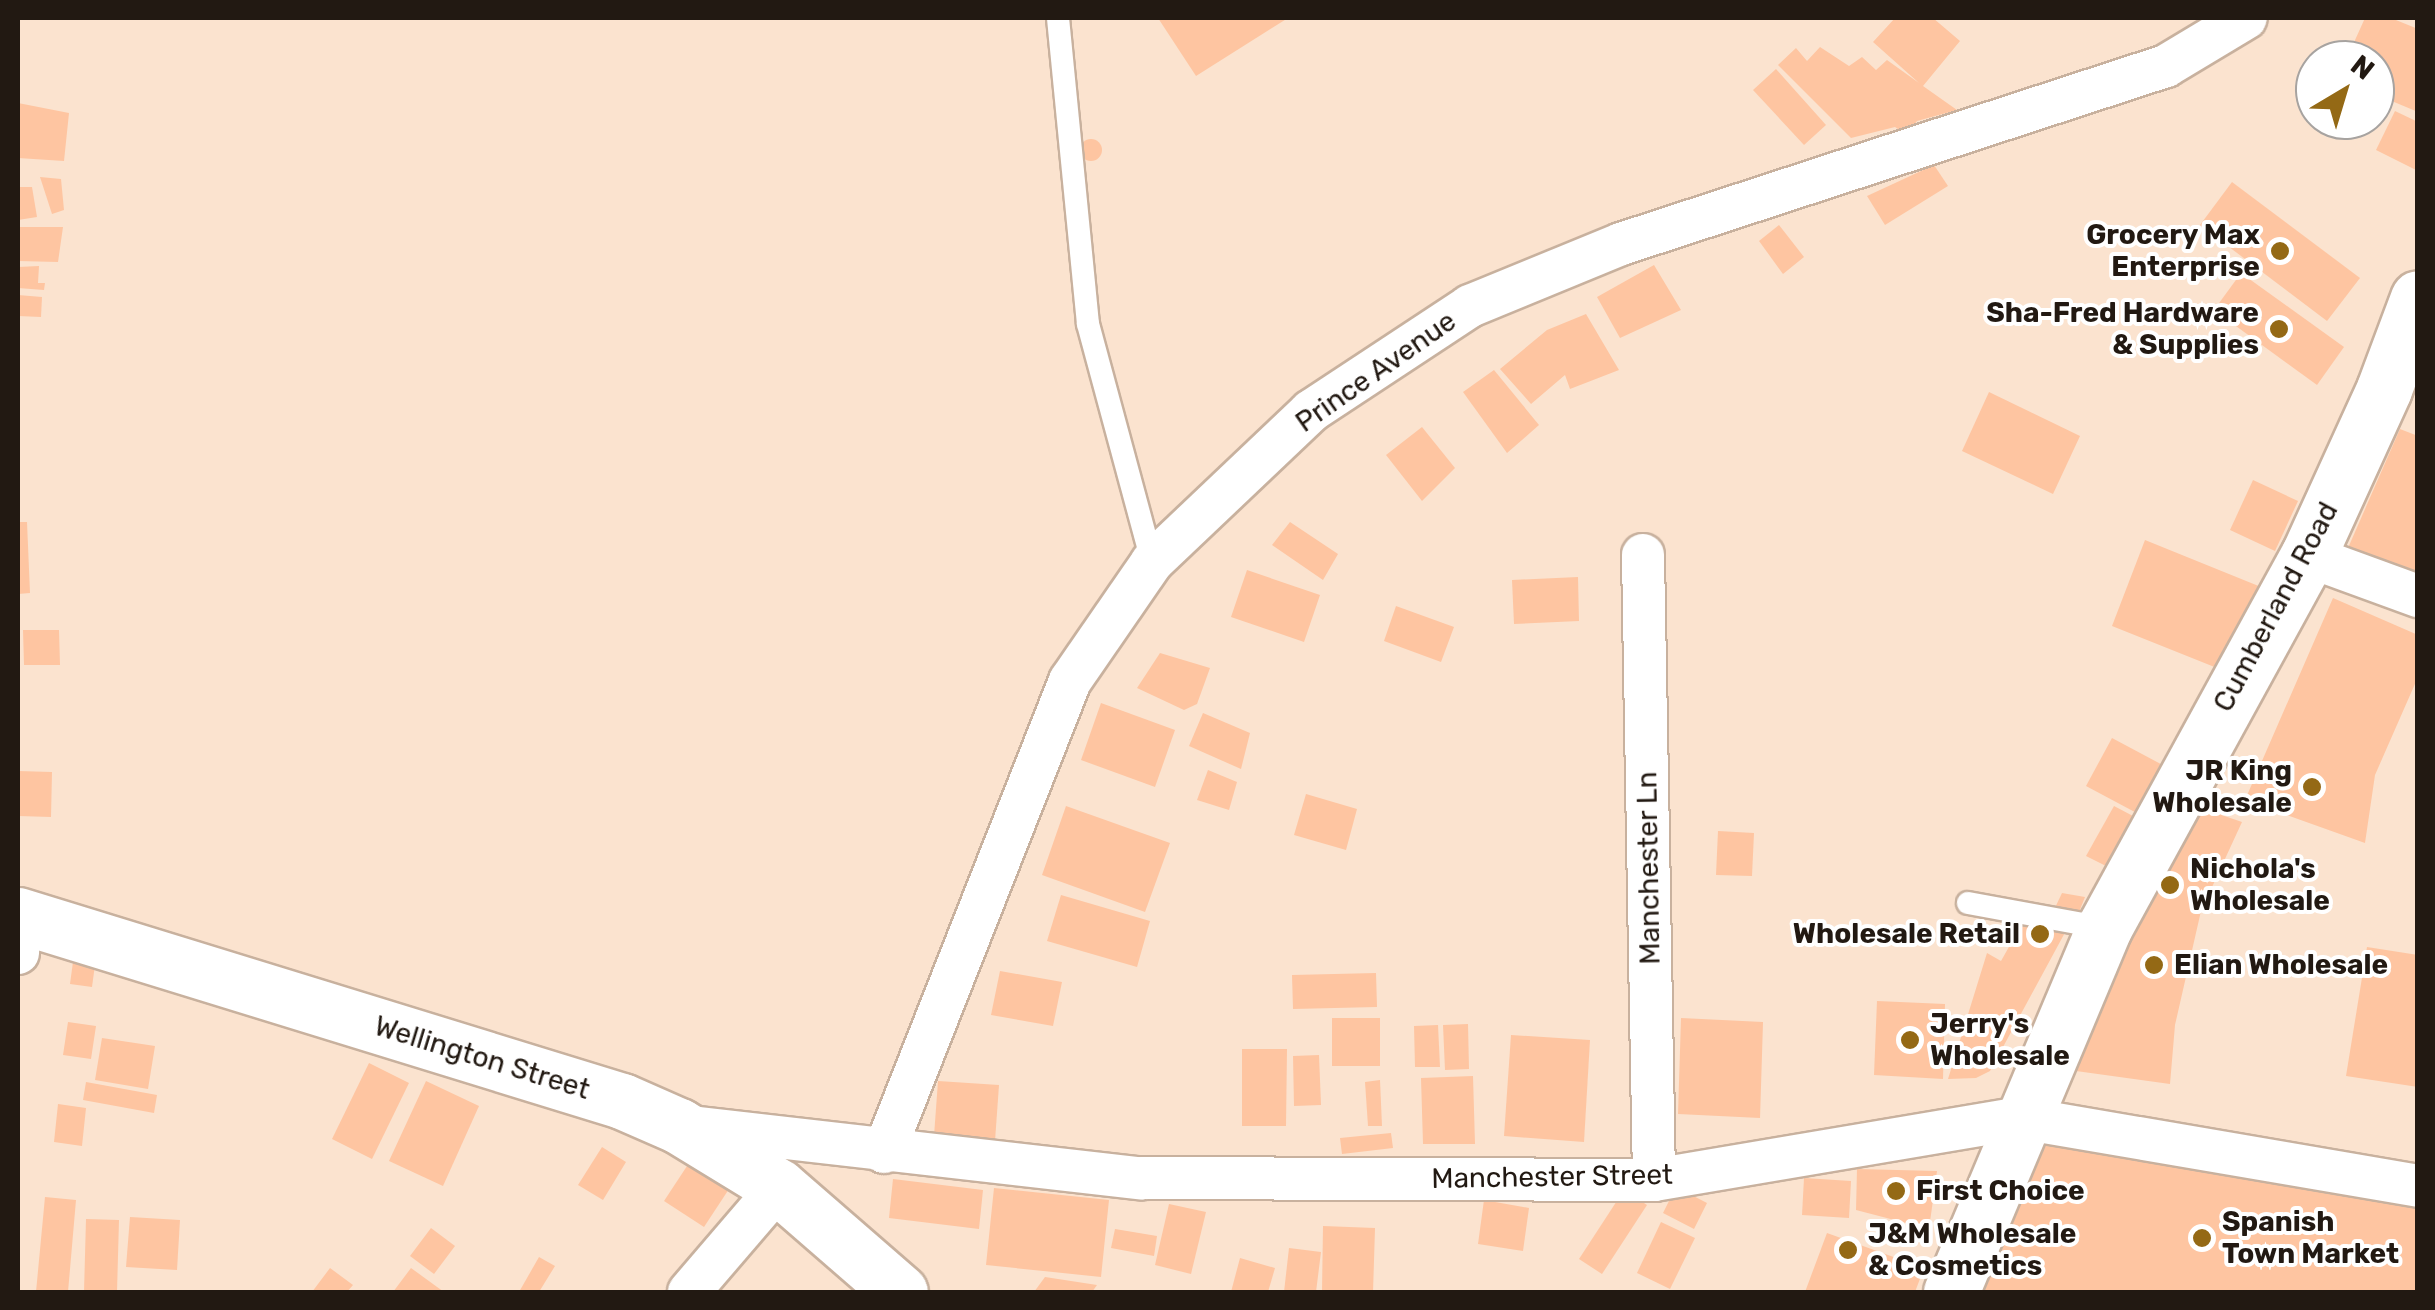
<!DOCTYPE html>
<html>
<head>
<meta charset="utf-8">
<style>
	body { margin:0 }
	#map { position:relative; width:2435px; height:1310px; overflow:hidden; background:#fbe3cf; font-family:Rubik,sans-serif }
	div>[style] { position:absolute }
	.building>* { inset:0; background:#fec5a1 }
	.round { border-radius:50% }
	.roads { filter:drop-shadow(2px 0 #c8b19e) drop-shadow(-2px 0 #c8b19e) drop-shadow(0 2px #c8b19e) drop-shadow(0 -2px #c8b19e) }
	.lane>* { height:22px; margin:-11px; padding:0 11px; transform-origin:11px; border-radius:11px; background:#fff }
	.street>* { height:42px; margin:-21px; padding:0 21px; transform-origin:21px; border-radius:21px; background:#fff }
	.secondary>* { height:55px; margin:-27.5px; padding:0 27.5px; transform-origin:27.5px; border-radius:27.5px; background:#fff }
	.dots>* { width:28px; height:28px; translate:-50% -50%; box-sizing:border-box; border:5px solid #fff; border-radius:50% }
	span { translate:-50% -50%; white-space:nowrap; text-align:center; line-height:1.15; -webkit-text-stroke:8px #fff; paint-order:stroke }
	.poi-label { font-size:28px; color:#221912; font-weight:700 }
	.right { translate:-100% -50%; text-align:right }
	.left { translate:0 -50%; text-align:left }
	.street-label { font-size:28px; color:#221912 }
	.frame { position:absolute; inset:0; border:20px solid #221912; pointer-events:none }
	.north { position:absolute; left:2295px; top:40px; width:100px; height:100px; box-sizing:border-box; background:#fff; border:2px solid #a7a3a0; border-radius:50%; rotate:38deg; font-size:28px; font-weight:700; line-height:40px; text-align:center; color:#221912 }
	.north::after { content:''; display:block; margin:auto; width:35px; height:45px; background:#946915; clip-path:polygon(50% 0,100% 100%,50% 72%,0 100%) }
</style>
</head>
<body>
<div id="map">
	<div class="building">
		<i style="clip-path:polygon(1158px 18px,1288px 18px,1196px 76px)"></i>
		<i style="clip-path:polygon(1895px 18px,1933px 18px,1960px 41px,1923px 86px,1957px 110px,1917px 121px,1907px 135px,1895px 127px,1851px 138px,1778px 65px,1796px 48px,1807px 61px,1820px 47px,1849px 66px,1862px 57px,1876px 70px,1887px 60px,1919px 83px,1873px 42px)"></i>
		<i style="clip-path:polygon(2365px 18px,2391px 18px,2418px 29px,2418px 112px,2375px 94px,2375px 60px,2346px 60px)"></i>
		<i style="clip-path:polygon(1776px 69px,1826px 125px,1804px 145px,1753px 90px)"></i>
		<i style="clip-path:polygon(18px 103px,69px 113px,64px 161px,18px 158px)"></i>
		<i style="clip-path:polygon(2395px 111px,2418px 122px,2418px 171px,2376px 150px)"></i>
		<i class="round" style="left:1080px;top:139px;width:22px;height:22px"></i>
		<i style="clip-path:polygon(1934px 165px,1948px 186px,1885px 225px,1867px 196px)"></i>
		<i style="clip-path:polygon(40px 177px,61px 179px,64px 210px,52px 214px)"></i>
		<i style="clip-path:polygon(2232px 182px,2360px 278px,2327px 321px,2200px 225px)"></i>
		<i style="clip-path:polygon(18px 187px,32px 187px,37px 217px,18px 220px)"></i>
		<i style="clip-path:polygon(1779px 225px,1804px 257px,1783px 274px,1759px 241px)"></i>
		<i style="clip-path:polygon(18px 227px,63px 227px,58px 262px,18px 261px)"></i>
		<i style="clip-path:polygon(1654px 265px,1681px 310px,1620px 338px,1597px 297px)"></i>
		<i style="clip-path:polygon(39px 266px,38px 283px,45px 283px,44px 290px,18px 288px,18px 267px)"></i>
		<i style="clip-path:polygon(2241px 273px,2344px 347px,2317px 385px,2214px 310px)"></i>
		<i style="clip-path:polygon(18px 295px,42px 297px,41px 317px,18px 316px)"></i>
		<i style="clip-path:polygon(1586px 314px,1619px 370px,1570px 389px,1565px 375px,1531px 404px,1500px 369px,1547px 330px)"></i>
		<i style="clip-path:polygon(1494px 370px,1539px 425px,1507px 453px,1463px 392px)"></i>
		<i style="clip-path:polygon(1989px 392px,2080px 436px,2053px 494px,1962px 451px)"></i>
		<i style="clip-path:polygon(1422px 427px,1455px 468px,1422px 501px,1386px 455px)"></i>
		<i style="clip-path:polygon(2400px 429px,2418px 436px,2418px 573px,2348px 548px)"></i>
		<i style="clip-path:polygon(2253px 480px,2298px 501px,2275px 551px,2230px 530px)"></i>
		<i style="clip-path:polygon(18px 522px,27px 522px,30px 593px,18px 594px)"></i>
		<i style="clip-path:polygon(1290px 522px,1338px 554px,1323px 580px,1272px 545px)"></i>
		<i style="clip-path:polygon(2145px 540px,2261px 587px,2227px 672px,2112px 626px)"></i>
		<i style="clip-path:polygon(1247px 570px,1320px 595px,1304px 642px,1231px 617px)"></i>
		<i style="clip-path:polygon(1578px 577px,1579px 621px,1514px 624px,1512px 580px)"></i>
		<i style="clip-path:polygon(2333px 598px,2418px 635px,2418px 677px,2375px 775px,2365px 843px,2245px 800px)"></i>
		<i style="clip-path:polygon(1396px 606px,1454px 627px,1441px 662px,1384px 641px)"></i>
		<i style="clip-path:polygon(23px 630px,59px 630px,60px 665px,24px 665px)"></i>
		<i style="clip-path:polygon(1160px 653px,1210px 668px,1197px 704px,1184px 710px,1137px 688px)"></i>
		<i style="clip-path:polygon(1101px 703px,1175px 730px,1155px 787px,1081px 760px)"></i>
		<i style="clip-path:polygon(1203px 713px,1250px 733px,1241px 769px,1189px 746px)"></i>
		<i style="clip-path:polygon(2112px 738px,2172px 770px,2146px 818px,2086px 786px)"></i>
		<i style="clip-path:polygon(1208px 770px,1237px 782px,1229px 810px,1197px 800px)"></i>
		<i style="clip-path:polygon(18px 771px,52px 772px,51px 817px,18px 816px)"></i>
		<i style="clip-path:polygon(1306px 794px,1357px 809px,1346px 850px,1294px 835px)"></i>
		<i style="clip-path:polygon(1066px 806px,1170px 843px,1145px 912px,1042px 875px)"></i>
		<i style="clip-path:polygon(2114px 806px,2133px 816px,2106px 866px,2086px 856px)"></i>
		<i style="clip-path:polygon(2201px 808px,2242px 822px,2201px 911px,2175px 1025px,2170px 1084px,2076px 1071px,2089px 1018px)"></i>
		<i style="clip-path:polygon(1718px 831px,1754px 833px,1752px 876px,1716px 875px)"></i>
		<i style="clip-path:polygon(2062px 893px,2085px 897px,2077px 917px,2053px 912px)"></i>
		<i style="clip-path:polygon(1061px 895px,1150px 921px,1137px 967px,1047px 941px)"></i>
		<i style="clip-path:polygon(2023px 922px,2068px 927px,1990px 1071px,1976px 1078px,1948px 1079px,1987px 953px,2001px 961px)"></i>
		<i style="clip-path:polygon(75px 947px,97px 950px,92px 987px,70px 984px)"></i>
		<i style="clip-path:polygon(2367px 947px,2418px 955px,2418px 1087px,2346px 1076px)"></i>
		<i style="clip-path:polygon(1000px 971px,1062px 982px,1053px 1026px,991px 1015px)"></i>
		<i style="clip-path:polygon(1376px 973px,1377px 1007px,1293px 1009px,1292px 975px)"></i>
		<i style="clip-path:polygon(1877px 1001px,1945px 1004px,1943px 1079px,1874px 1075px)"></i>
		<i style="clip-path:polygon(1332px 1018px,1380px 1018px,1380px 1066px,1332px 1066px)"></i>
		<i style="clip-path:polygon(1681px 1018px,1763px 1022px,1760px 1118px,1678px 1114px)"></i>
		<i style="clip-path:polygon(68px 1022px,96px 1026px,91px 1059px,63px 1055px)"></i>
		<i style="clip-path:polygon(1468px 1024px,1469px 1069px,1445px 1070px,1443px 1025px)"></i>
		<i style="clip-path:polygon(1438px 1025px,1440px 1067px,1415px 1067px,1414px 1026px)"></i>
		<i style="clip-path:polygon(1511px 1035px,1590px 1040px,1584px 1142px,1504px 1136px)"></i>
		<i style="clip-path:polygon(102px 1038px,155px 1046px,148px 1089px,95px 1080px)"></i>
		<i style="clip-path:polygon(1242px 1049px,1287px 1049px,1286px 1126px,1242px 1126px)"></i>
		<i style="clip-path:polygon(1319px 1055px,1321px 1105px,1294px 1106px,1293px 1056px)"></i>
		<i style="clip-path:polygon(369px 1063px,409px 1083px,372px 1159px,332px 1139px)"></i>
		<i style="clip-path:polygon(1473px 1076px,1475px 1144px,1423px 1144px,1421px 1078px)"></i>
		<i style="clip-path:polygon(1380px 1080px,1382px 1126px,1368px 1126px,1365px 1082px)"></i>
		<i style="clip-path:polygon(426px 1081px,479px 1106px,443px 1186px,389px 1161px)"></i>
		<i style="clip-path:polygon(938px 1081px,999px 1085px,995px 1141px,934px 1136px)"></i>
		<i style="clip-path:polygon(86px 1082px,157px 1095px,154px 1113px,83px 1100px)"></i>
		<i style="clip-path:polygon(58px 1104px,86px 1108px,82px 1146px,54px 1142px)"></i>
		<i style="clip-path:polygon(2032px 1109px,2418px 1183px,2418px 1292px,1966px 1292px)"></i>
		<i style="clip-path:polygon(1391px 1133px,1393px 1148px,1342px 1154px,1340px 1138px)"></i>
		<i style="clip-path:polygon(602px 1147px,626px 1162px,603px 1200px,578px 1185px)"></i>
		<i style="clip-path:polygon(689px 1163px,729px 1189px,704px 1227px,664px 1201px)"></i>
		<i style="clip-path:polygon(1857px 1169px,1937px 1171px,1929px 1229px,1856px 1210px)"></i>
		<i style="clip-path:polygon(1804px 1178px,1851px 1181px,1849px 1218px,1802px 1215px)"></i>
		<i style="clip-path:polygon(893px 1179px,983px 1190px,979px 1229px,889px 1218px)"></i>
		<i style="clip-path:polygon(1676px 1187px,1707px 1203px,1694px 1229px,1663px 1213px)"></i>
		<i style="clip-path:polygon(994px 1188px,1109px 1200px,1101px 1277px,986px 1265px)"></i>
		<i style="clip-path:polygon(1624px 1190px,1647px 1205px,1602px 1274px,1579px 1259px)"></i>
		<i style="clip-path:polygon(45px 1197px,76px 1200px,68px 1292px,36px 1292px)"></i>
		<i style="clip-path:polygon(1484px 1200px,1529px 1208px,1523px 1251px,1478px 1244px)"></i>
		<i style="clip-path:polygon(1169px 1204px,1206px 1212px,1191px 1274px,1155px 1265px)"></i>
		<i style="clip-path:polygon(130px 1217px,180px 1220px,177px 1270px,126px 1267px)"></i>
		<i style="clip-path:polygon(86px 1219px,119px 1220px,117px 1292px,84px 1292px)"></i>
		<i style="clip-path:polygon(1661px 1222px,1695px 1238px,1670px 1289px,1637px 1273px)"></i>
		<i style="clip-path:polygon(1323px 1226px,1375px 1228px,1373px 1292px,1322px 1292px)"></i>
		<i style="clip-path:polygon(431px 1228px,455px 1246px,434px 1274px,410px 1256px)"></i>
		<i style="clip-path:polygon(1115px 1229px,1157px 1236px,1154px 1256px,1111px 1248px)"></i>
		<i style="clip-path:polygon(1827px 1233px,1924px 1268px,1915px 1292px,1805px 1292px)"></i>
		<i style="clip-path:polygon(1289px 1248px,1321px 1252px,1316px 1292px,1284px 1292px)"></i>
		<i style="clip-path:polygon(539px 1257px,555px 1266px,539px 1292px,519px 1292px)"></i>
		<i style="clip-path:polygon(1240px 1258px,1275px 1268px,1268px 1292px,1231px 1292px)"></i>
		<i style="clip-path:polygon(330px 1268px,353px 1285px,347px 1292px,312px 1292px)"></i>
		<i style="clip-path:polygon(411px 1268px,444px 1292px,393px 1292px)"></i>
		<i style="clip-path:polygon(1045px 1277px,1097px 1285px,1092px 1292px,1034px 1292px)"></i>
	</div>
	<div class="roads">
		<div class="lane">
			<i style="left:1058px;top:18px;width:307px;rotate:84.4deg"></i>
			<i style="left:1088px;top:324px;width:246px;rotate:74.9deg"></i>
			<i style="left:1968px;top:903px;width:138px;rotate:10.4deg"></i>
		</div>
		<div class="street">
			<i style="left:1643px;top:555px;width:625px;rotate:88.99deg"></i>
			<i style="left:2308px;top:556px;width:117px;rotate:20deg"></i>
			<i style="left:18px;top:953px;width:37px;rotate:-87deg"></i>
			<i style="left:690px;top:1127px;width:454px;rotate:6.5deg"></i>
			<i style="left:1141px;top:1178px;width:513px;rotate:0.22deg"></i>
			<i style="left:1654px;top:1180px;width:372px;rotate:-9.6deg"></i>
			<i style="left:2021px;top:1118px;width:403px;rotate:9.7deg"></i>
			<i style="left:884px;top:1152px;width:506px;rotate:-68.45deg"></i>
			<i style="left:1070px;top:681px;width:145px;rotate:-55.4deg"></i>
			<i style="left:1152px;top:562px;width:219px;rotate:-43.5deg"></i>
			<i style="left:1311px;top:411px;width:191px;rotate:-33.4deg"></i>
			<i style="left:1470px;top:306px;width:163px;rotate:-22.3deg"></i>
			<i style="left:1621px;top:244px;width:573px;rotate:-18.09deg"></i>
			<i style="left:2166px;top:66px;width:93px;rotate:-31deg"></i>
			<i style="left:689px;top:1292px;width:138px;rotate:-49.4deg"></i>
		</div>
		<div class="secondary">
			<i style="left:18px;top:915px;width:632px;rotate:17.12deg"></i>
			<i style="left:622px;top:1101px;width:62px;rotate:23.7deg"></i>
			<i style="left:679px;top:1126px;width:117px;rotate:31.4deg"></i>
			<i style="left:779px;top:1187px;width:160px;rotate:41deg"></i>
			<i style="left:1951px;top:1292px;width:395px;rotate:-67.2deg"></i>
			<i style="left:2104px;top:928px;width:424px;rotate:-61.3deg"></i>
			<i style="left:2308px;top:556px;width:183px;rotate:-65.5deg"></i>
			<i style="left:2384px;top:389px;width:97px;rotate:-69.5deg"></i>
		</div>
	</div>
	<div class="dots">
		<i style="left:2280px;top:251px;background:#946915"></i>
		<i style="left:2279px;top:329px;background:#946915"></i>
		<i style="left:2312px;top:787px;background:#946915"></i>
		<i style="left:2170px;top:885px;background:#946915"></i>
		<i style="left:2040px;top:934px;background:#946915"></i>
		<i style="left:2154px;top:965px;background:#946915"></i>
		<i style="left:1910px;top:1040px;background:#946915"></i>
		<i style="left:1896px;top:1191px;background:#946915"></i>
		<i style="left:2202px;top:1238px;background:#946915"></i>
		<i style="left:1848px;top:1250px;background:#946915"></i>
	</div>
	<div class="poi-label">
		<span class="right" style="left:2260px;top:251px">Grocery Max<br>Enterprise</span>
		<span class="right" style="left:2259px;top:329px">Sha-Fred Hardware<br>&amp; Supplies</span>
		<span class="right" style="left:2292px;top:787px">JR King<br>Wholesale</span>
		<span class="left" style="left:2190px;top:885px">Nichola's<br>Wholesale</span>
		<span class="right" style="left:2020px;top:934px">Wholesale Retail</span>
		<span class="left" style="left:2174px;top:965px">Elian Wholesale</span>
		<span class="left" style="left:1930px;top:1040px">Jerry's<br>Wholesale</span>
		<span class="left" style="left:1916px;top:1191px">First Choice</span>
		<span class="left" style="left:2222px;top:1238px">Spanish<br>Town Market</span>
		<span class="left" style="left:1868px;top:1250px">J&amp;M Wholesale<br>&amp; Cosmetics</span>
	</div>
	<div class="street-label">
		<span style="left:1376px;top:372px;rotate:-35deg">Prince Avenue</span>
		<span style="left:2276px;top:607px;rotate:-62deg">Cumberland Road</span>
		<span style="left:1649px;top:868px;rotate:-91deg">Manchester Ln</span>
		<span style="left:482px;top:1058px;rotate:17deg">Wellington Street</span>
		<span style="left:1552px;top:1177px;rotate:-1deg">Manchester Street</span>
	</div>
	<div class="frame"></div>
	<div class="north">N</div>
</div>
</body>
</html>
